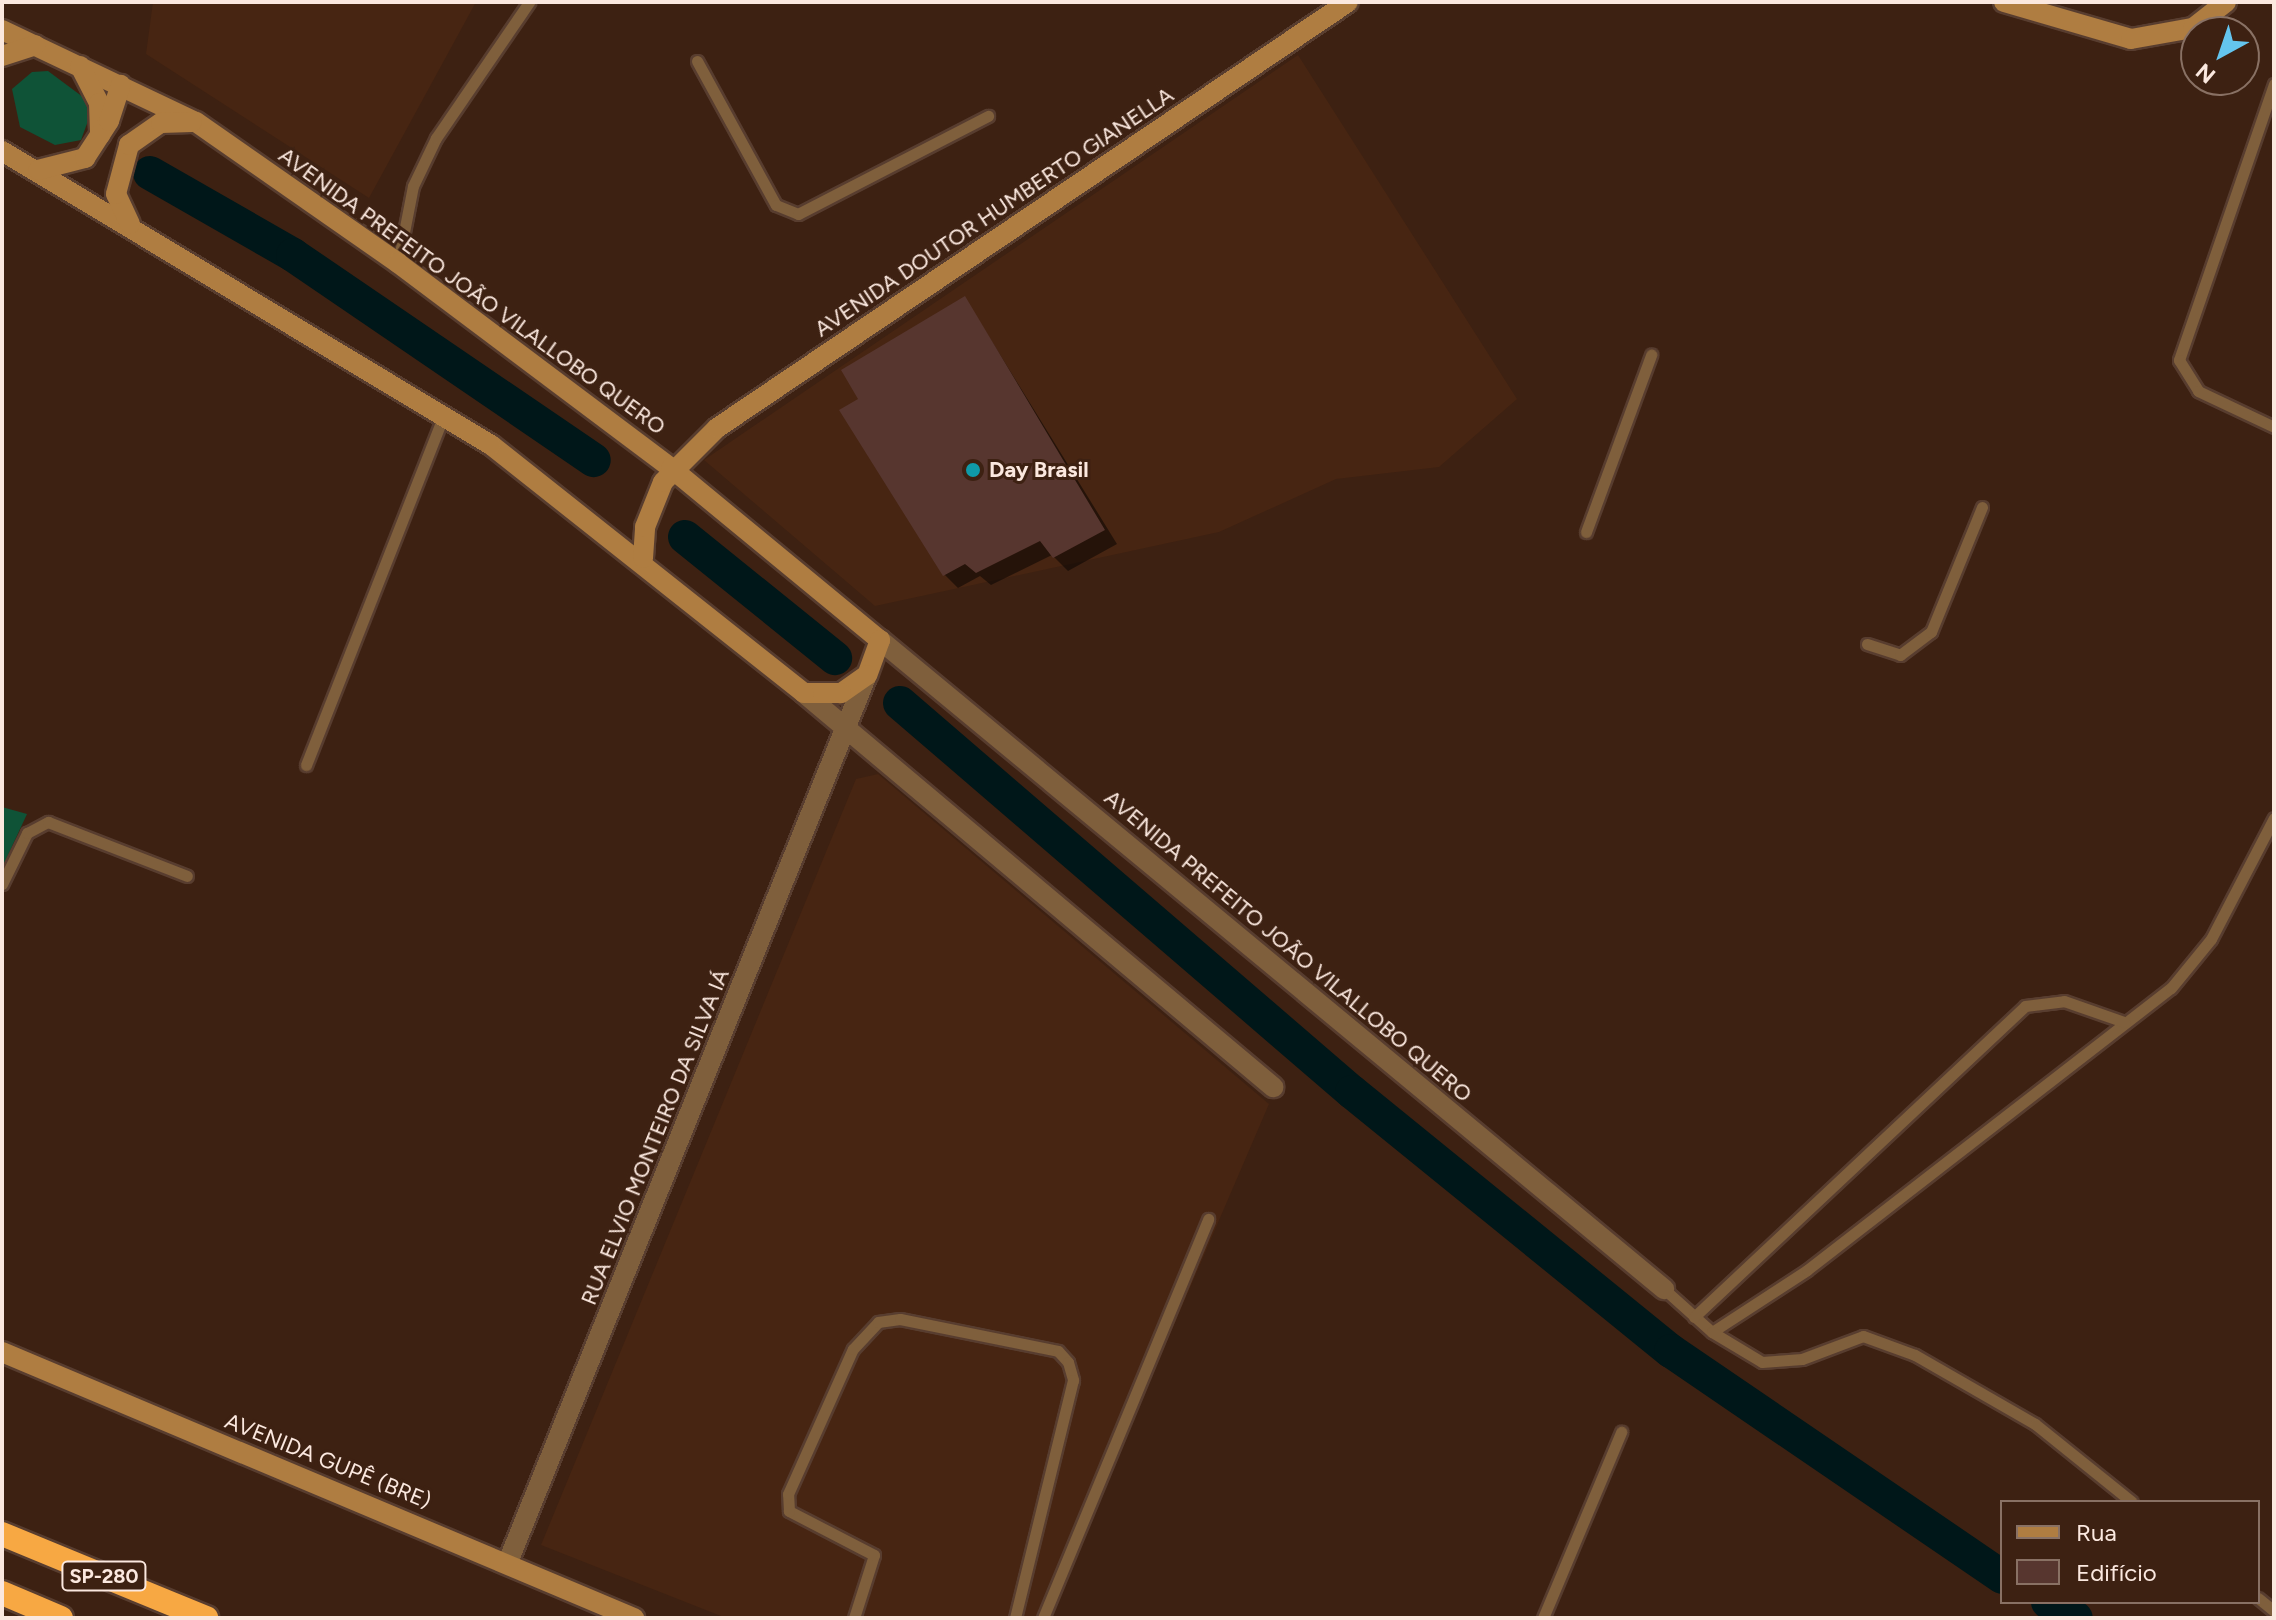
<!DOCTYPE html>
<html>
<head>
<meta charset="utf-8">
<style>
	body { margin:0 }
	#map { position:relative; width:2276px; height:1620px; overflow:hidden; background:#3d2112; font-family:Figtree,sans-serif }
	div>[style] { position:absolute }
	.built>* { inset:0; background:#472512 }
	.green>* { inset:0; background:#0f5337 }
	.shadow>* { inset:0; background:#0007 }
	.river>* { height:34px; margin:-17px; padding:0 17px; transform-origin:17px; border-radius:17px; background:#001719 }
	.building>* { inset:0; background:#57362f }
	.roads { filter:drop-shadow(2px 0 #583d2f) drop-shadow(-2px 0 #583d2f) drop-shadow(0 2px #583d2f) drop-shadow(0 -2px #583d2f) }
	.lane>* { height:11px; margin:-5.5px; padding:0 5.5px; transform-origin:5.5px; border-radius:5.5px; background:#7f5f3c }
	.street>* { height:20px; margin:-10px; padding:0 10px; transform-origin:10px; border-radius:10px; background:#7f5f3c }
	.secondary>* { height:20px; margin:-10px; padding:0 10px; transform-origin:10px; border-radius:10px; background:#af7d41 }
	.highway>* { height:24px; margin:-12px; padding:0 12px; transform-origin:12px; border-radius:12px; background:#f7a843 }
	.dots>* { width:22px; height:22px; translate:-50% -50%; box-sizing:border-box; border:4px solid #3d2112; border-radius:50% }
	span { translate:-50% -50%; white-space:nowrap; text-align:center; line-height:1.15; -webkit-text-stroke:6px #3d2112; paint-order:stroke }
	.shield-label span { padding:2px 6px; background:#3d2112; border:2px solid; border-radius:6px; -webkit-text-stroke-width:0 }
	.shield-label { font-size:20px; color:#fbe8df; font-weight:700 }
	.street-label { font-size:22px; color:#fbe8df }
	.poi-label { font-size:22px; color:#fbe8df; font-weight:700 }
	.left { translate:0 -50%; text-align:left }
	.frame { position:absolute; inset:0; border:4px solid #fbe8df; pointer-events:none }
	.legend { position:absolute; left:2000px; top:1500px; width:260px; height:104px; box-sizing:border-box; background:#3d2112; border:2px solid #897164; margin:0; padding:10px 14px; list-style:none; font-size:24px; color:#fbe8df }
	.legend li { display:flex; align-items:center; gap:16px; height:40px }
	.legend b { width:40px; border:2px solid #897164 }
	.north { position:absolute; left:2180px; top:16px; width:80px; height:80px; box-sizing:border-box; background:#3d2112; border:2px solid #897164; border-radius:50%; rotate:220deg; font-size:22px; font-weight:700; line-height:32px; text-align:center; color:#fbe8df }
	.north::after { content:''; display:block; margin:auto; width:28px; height:36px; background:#64c5ee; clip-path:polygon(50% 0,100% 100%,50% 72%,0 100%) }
</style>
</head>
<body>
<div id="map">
	<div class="built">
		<i style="clip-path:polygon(153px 2px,476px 2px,369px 198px,146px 54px)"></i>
		<i style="clip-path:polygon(1298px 55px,1517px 399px,1439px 467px,1336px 479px,1219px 532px,875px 606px,704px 460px)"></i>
		<i style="clip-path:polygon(878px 774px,1269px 1104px,1048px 1618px,726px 1618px,541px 1545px,856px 779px)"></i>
	</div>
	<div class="green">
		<i style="clip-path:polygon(48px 71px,87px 100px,92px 110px,81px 140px,55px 145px,20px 127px,12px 89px,32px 72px)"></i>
		<i style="clip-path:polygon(2px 807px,27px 814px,2px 868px)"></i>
	</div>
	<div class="shadow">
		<i style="clip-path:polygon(965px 298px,1117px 544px,1068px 571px,1052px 555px,991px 585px,980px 576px,958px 588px,944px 574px,860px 399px)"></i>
	</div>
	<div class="river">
		<i style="left:150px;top:173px;width:165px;rotate:29.8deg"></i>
		<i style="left:293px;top:255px;width:364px;rotate:34.3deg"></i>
		<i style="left:685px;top:537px;width:193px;rotate:38.9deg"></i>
		<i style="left:900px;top:703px;width:596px;rotate:40.72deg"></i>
		<i style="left:1352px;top:1092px;width:411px;rotate:39.1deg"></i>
		<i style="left:1671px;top:1351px;width:401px;rotate:34.3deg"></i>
		<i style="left:2048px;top:1602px;width:32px;rotate:30deg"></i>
	</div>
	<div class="building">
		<i style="clip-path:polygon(965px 296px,1105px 530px,1053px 558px,1040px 541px,976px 573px,965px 564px,943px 576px,839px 410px,858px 399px,841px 370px)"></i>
	</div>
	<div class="roads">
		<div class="lane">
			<i style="left:697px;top:61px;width:164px;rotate:61.3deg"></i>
			<i style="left:776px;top:205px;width:24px;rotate:22deg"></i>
			<i style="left:798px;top:214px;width:214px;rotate:-27.3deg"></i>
			<i style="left:2274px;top:84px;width:292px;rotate:109deg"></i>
			<i style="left:2179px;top:360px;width:36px;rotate:58deg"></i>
			<i style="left:2198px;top:391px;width:84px;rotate:25.3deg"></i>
			<i style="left:398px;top:263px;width:78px;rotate:-79deg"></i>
			<i style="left:413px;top:186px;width:53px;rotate:-64.4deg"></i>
			<i style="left:436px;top:138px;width:165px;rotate:-55.6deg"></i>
			<i style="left:1586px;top:532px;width:189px;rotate:-69.8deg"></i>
			<i style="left:1867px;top:644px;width:35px;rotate:18deg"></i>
			<i style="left:1900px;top:655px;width:39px;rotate:-37deg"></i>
			<i style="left:1931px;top:632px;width:135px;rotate:-67.8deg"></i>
			<i style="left:306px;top:765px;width:376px;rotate:-68.5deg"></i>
			<i style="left:2px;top:884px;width:57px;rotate:-63.9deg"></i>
			<i style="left:27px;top:833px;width:24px;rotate:-28deg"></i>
			<i style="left:48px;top:822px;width:149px;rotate:21.2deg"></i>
			<i style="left:1664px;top:1289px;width:64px;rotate:41.9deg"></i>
			<i style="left:1712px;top:1332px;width:113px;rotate:-33.1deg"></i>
			<i style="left:1807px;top:1270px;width:460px;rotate:-37.8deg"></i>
			<i style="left:2171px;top:988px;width:63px;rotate:-50.8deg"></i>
			<i style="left:2211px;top:939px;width:136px;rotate:-62.5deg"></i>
			<i style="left:1694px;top:1317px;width:454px;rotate:-43.2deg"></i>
			<i style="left:2025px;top:1006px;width:39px;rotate:-7deg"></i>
			<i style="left:2064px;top:1001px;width:64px;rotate:19.3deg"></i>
			<i style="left:1712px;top:1332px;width:58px;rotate:31deg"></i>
			<i style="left:1762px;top:1362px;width:40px;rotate:-4.3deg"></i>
			<i style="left:1802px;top:1359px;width:65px;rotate:-20.7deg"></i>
			<i style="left:1863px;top:1336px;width:55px;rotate:20.1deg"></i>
			<i style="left:1915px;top:1355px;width:138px;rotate:29.9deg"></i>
			<i style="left:2035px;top:1424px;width:124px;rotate:38.8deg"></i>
			<i style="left:2258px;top:1598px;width:21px;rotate:39deg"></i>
			<i style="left:854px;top:1618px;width:66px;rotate:-72.4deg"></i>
			<i style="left:874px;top:1555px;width:96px;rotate:-152.6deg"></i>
			<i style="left:789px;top:1511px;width:17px;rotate:-93deg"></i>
			<i style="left:788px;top:1494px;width:159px;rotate:-65.9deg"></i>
			<i style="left:853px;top:1349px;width:37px;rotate:-47deg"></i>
			<i style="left:878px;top:1322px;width:22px;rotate:-8deg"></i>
			<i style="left:900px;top:1319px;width:161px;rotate:11.4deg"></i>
			<i style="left:1058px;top:1351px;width:15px;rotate:48deg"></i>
			<i style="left:1068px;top:1362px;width:19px;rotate:74deg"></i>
			<i style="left:1073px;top:1380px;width:245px;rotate:103.7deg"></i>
			<i style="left:1043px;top:1618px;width:432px;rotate:-67.5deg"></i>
			<i style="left:1543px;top:1618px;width:202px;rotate:-67.2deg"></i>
		</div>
		<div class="street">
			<i style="left:880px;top:640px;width:1018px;rotate:39.62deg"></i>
			<i style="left:804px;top:693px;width:613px;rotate:40.03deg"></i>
			<i style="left:508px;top:1562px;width:957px;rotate:-67.97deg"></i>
		</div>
		<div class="secondary">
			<i style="left:2004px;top:2px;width:132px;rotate:16.2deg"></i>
			<i style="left:2131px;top:39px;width:63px;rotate:-10.1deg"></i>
			<i style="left:2193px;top:28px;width:42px;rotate:-38.2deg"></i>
			<i style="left:2px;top:30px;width:215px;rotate:25.4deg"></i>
			<i style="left:196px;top:122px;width:246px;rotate:34.9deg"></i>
			<i style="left:398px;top:263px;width:341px;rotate:36.9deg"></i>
			<i style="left:671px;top:468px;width:271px;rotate:39.5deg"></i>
			<i style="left:880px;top:640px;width:37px;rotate:110deg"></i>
			<i style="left:867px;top:675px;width:32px;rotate:145deg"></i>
			<i style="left:841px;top:693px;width:37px;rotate:180deg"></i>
			<i style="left:804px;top:693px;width:399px;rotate:-141.6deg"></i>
			<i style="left:491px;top:445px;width:571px;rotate:-148.98deg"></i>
			<i style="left:2px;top:56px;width:35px;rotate:-18deg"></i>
			<i style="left:80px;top:66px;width:42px;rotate:62.8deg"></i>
			<i style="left:99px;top:103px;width:32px;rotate:88deg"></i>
			<i style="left:38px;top:170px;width:49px;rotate:-14.3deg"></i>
			<i style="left:85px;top:158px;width:44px;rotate:-57deg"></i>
			<i style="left:109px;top:121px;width:38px;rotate:-72deg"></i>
			<i style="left:130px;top:224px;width:33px;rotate:-115deg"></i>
			<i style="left:116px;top:194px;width:51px;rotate:-75.1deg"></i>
			<i style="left:129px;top:145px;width:39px;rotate:-35deg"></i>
			<i style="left:161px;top:123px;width:31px;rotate:-2deg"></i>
			<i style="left:643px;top:558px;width:31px;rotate:-86deg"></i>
			<i style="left:645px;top:527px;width:48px;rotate:-68.2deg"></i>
			<i style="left:663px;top:482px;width:76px;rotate:-45deg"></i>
			<i style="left:717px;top:428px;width:761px;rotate:-34.02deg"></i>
			<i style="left:2px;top:1352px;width:686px;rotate:22.83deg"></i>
		</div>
		<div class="highway">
			<i style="left:2px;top:1534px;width:221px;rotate:22.4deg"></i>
			<i style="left:2px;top:1593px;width:64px;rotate:23deg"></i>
		</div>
	</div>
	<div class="dots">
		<i style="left:973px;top:470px;background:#0f9aa8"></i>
	</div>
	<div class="shield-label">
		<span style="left:104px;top:1576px">SP-280</span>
	</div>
	<div class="street-label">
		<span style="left:994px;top:212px;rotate:-34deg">AVENIDA DOUTOR HUMBERTO GIANELLA</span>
		<span style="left:472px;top:291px;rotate:36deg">AVENIDA PREFEITO JOÃO VILALLOBO QUERO</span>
		<span style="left:1288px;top:946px;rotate:40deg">AVENIDA PREFEITO JOÃO VILALLOBO QUERO</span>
		<span style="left:655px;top:1137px;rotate:-68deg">RUA ELVIO MONTEIRO DA SILVA IÁ</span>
		<span style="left:328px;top:1461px;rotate:22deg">AVENIDA GUPÊ (BRE)</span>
	</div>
	<div class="poi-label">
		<span class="left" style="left:989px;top:470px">Day Brasil</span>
	</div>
	<div class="frame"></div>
	<ul class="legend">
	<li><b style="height:10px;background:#af7d41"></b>Rua</li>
	<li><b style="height:22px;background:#57362f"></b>Edifício</li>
	</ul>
	<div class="north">N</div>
</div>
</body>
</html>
